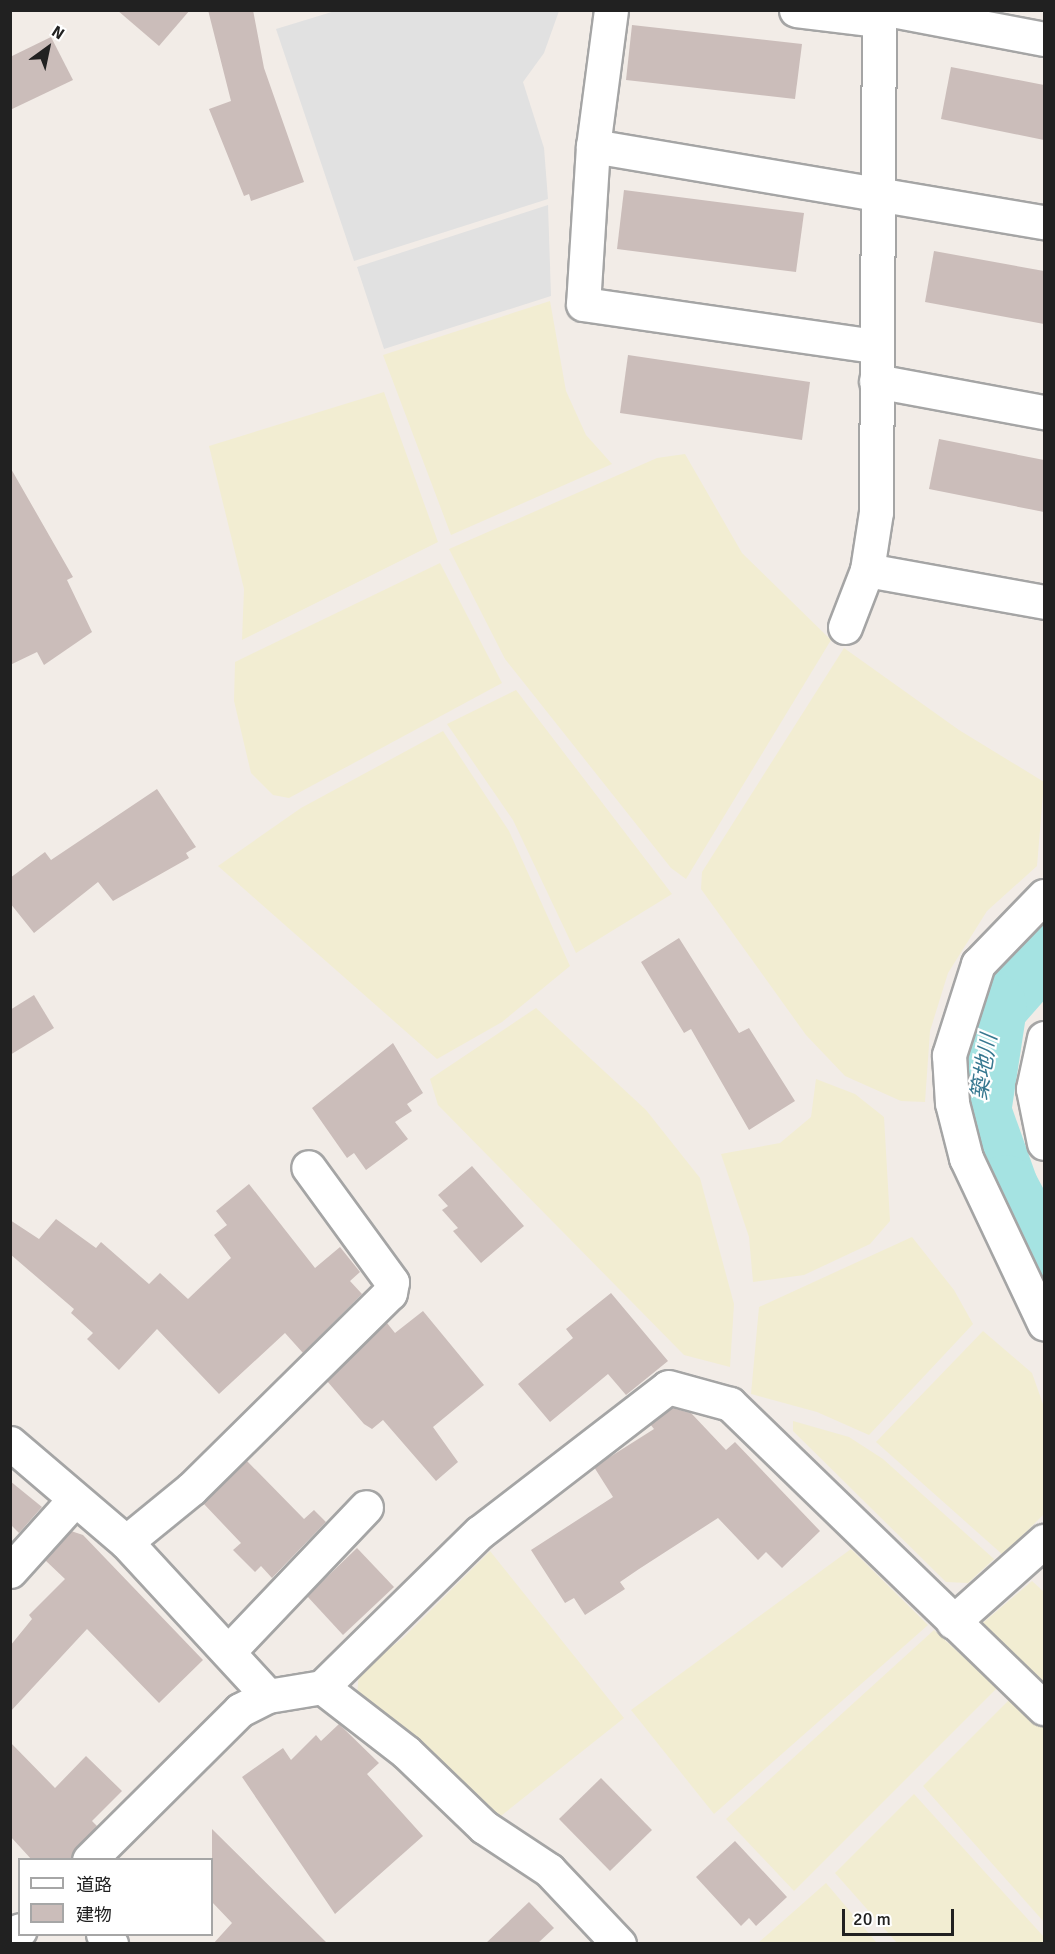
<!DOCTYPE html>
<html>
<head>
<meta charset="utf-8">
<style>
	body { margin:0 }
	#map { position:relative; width:1055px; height:1954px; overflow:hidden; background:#f2ece7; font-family:Signika,"Noto Sans JP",sans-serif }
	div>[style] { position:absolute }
	.farmland>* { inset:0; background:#f2edd2 }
	.parking>* { inset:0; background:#e1e1e1 }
	.river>* { height:68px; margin:-34px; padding:0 34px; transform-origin:34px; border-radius:34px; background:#a5e3e2 }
	.building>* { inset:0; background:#cbbdba }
	.roads { filter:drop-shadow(2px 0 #a5a5a5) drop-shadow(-2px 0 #a5a5a5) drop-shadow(0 2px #a5a5a5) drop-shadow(0 -2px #a5a5a5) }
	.minor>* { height:33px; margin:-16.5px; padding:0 16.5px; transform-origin:16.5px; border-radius:16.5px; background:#fff }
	span { translate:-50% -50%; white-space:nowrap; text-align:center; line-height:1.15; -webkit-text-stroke:4.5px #fff; paint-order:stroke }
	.water-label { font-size:22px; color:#377890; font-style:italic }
	.frame { position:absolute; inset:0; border:12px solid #212121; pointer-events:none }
	.legend { position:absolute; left:18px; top:1858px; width:195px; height:78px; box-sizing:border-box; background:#fff; border:2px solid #a6a6a6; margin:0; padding:8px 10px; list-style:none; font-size:18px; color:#212121 }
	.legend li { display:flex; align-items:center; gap:12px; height:30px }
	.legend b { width:30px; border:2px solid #a6a6a6 }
	.north { position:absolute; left:18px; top:18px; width:60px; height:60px; -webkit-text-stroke:4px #fff; paint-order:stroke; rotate:33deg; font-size:16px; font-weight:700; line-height:24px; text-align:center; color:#212121 }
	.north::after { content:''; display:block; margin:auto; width:21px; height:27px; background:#212121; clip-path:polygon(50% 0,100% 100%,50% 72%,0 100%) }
	.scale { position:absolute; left:842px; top:1909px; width:112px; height:27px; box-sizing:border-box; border:3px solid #212121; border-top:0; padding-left:8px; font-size:18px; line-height:21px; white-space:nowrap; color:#212121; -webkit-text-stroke:4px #fff; paint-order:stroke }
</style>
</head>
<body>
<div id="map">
	<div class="farmland">
		<i style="clip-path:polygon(550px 301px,566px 391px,586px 435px,612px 464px,451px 535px,383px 355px)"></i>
		<i style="clip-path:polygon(384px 392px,438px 542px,242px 640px,244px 589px,209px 446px)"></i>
		<i style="clip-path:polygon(685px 454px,742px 553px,831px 640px,686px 879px,671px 868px,505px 659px,449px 549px,657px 458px)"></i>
		<i style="clip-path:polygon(440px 563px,502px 683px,289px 798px,273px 795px,251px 773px,234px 701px,235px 662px)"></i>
		<i style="clip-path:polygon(844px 648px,959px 730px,1044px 782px,1037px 866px,987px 911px,948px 973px,930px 1031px,925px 1102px,901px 1101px,845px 1076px,806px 1035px,701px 889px,702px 872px)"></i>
		<i style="clip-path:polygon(516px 690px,672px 894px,576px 953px,513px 820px,447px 724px)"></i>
		<i style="clip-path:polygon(443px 731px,509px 831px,570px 966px,502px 1022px,437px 1059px,218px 866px,301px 808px)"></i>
		<i style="clip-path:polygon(536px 1008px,646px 1110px,700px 1178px,734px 1304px,730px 1367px,684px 1355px,438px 1105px,430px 1079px)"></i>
		<i style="clip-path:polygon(816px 1079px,855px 1094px,884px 1117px,890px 1221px,870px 1244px,804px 1275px,753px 1282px,749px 1237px,721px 1154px,780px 1143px,811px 1117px)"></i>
		<i style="clip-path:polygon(912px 1237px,954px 1290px,973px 1324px,869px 1435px,817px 1412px,751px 1394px,759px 1307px)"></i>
		<i style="clip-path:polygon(983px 1331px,1032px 1373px,1044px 1407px,1044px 1514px,1003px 1555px,876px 1442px)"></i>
		<i style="clip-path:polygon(793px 1421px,849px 1437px,883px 1459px,994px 1559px,968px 1583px,946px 1582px,793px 1431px)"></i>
		<i style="clip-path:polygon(851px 1549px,928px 1625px,714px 1814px,631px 1710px)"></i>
		<i style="clip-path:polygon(490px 1551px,624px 1718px,497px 1819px,427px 1748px,357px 1696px,359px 1672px,403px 1638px)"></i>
		<i style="clip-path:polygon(1032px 1581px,1044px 1592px,1044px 1691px,978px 1627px)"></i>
		<i style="clip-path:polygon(934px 1630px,997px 1688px,794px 1891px,726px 1819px)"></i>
		<i style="clip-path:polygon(1009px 1700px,1044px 1725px,1044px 1922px,923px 1786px)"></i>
		<i style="clip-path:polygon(914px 1794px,1044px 1937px,1044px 1943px,897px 1943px,835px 1873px)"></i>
		<i style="clip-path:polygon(826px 1883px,877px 1943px,758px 1943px)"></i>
	</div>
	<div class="parking">
		<i style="clip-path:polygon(335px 11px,559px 11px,544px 53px,523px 82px,544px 148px,548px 199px,354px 261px,276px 29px)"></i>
		<i style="clip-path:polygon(548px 205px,551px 296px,384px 349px,357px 267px)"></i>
	</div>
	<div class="river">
		<i style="left:1044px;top:949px;width:77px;rotate:131.3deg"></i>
		<i style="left:993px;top:1007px;width:105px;rotate:98.7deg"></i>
		<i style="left:977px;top:1111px;width:83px;rotate:70.3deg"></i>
		<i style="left:1005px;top:1189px;width:83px;rotate:61.9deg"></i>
	</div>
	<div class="building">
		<i style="clip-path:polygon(117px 10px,190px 10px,159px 46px)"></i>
		<i style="clip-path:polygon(208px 10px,253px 10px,264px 68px,304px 182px,251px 201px,249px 194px,244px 196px,209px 109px,231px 101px)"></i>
		<i style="clip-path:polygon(632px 25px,802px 44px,795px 99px,626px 80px)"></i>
		<i style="clip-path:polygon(51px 37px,73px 80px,10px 110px,10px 57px)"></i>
		<i style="clip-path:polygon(951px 67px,1044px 85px,1044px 140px,941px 119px)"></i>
		<i style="clip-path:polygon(624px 190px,804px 213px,796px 272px,617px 249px)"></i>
		<i style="clip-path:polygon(934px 251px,1044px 271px,1044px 324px,925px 302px)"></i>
		<i style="clip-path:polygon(628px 355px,810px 382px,802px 440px,620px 413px)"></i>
		<i style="clip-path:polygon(939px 439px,1044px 460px,1044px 512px,929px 489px)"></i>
		<i style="clip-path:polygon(10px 467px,73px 577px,67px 580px,92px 632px,44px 665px,37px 652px,10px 665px)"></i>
		<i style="clip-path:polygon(157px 789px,196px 847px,186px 853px,189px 858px,113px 901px,98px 882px,34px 933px,10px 903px,10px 878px,45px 852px,51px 860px)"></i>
		<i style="clip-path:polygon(679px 938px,739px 1033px,749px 1028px,795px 1101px,749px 1130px,691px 1029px,684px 1033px,641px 962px)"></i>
		<i style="clip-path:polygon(34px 995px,54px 1028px,10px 1055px,10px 1010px)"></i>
		<i style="clip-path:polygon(393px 1043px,423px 1093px,407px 1104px,412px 1111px,395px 1122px,408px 1139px,366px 1170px,354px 1153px,347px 1158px,312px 1108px)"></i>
		<i style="clip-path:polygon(472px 1166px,524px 1226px,481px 1263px,453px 1231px,458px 1228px,442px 1210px,448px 1206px,438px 1195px)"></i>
		<i style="clip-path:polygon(249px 1184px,315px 1268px,340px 1247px,360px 1272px,350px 1281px,362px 1294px,303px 1353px,285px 1333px,219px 1394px,157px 1329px,119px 1370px,87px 1339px,93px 1333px,71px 1313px,74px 1309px,10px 1254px,10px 1220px,39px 1239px,56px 1219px,96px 1248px,101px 1242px,149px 1284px,160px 1273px,188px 1299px,231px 1258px,214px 1235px,227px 1225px,216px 1211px)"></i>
		<i style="clip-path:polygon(611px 1293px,668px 1361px,626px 1395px,608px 1374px,550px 1422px,518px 1384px,573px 1338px,566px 1329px)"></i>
		<i style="clip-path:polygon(423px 1311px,484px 1385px,433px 1427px,458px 1462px,436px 1481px,383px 1420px,372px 1429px,364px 1424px,327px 1381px,387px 1323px,395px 1333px)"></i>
		<i style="clip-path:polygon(672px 1408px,691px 1413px,726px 1450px,735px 1442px,820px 1531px,782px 1568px,766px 1552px,758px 1560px,718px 1518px,639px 1569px,620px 1582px,625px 1589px,585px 1615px,574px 1598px,565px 1603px,531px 1550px,613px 1497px,594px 1467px,654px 1429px,650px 1424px)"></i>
		<i style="clip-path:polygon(247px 1461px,304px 1519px,314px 1510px,326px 1522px,272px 1578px,261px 1566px,255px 1572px,233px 1550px,241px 1543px,203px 1503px)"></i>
		<i style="clip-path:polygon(10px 1481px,42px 1507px,19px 1533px,10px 1524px)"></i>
		<i style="clip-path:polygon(71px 1531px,83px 1535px,203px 1660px,159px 1703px,87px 1629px,10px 1712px,10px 1646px,32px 1619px,29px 1615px,65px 1579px,45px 1560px)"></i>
		<i style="clip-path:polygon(357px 1548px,394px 1587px,343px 1635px,307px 1596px)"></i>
		<i style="clip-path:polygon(339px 1724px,379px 1763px,367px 1774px,423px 1836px,335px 1914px,242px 1777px,283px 1748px,291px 1760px,316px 1735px,321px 1741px)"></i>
		<i style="clip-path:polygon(10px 1742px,55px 1788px,86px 1756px,122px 1791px,92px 1821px,97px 1826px,71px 1860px,32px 1860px,10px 1836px)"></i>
		<i style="clip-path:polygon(601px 1778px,652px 1830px,610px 1871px,559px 1819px)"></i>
		<i style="clip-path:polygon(212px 1829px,328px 1944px,213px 1944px,232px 1923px,212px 1902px)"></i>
		<i style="clip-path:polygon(735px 1841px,787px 1897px,756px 1926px,749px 1918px,741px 1926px,696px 1877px)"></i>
		<i style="clip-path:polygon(529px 1902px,554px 1928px,537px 1944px,485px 1944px)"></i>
	</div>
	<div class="roads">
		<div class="minor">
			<i style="left:611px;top:10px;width:137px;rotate:97.5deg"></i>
			<i style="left:593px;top:146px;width:158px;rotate:93.6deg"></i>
			<i style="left:583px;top:304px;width:296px;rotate:8.2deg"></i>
			<i style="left:796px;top:10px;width:83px;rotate:7deg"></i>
			<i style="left:892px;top:10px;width:155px;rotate:10.8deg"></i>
			<i style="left:593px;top:146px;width:457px;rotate:9.6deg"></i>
			<i style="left:876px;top:381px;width:171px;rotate:10.5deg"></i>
			<i style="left:867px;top:570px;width:180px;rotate:10.2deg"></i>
			<i style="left:845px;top:627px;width:61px;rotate:-68.9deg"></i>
			<i style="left:867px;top:570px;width:59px;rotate:-81.2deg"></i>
			<i style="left:876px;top:512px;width:502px;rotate:-89.66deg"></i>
			<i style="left:1044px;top:896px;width:95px;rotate:134.1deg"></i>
			<i style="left:978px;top:964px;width:96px;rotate:107.7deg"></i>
			<i style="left:949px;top:1055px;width:48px;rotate:86.4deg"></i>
			<i style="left:952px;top:1103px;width:57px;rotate:75.7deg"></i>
			<i style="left:966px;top:1158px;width:183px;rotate:64.7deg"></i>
			<i style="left:1044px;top:1038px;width:52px;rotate:102.2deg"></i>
			<i style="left:1033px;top:1089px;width:55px;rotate:78.5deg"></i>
			<i style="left:10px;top:1443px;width:153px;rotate:40.5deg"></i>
			<i style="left:126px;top:1542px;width:209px;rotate:47.3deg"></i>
			<i style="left:126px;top:1542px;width:84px;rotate:-39.2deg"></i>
			<i style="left:191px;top:1489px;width:279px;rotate:-44.6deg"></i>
			<i style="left:390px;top:1293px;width:11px;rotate:-80deg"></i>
			<i style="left:392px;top:1282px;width:142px;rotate:-126.1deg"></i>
			<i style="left:10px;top:1571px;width:94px;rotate:-48deg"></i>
			<i style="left:953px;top:1622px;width:122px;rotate:-41.7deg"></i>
			<i style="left:228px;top:1652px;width:200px;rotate:-46.4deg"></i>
			<i style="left:322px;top:1687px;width:106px;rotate:37.7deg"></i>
			<i style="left:406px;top:1752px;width:108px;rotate:43.9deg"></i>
			<i style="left:484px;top:1827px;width:78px;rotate:33.5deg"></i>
			<i style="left:549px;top:1870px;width:102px;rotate:46.6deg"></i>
			<i style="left:89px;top:1860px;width:213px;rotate:-44.8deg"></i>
			<i style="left:240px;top:1710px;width:31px;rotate:-27deg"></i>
			<i style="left:268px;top:1696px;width:55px;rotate:-9.5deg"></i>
			<i style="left:322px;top:1687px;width:221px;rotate:-44.5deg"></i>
			<i style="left:480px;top:1532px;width:237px;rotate:-37.6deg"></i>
			<i style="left:668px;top:1387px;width:64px;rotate:15.3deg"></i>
			<i style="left:730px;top:1404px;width:437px;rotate:44.1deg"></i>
			<i style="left:103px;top:1934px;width:13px;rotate:51deg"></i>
			<i style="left:10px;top:1939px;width:13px;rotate:-42deg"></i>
		</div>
	</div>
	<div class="water-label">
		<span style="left:984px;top:1067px;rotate:-81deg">築地川</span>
	</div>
	<div class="frame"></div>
	<ul class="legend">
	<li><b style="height:8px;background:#fff"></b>道路</li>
	<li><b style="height:16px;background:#cbbdba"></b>建物</li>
	</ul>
	<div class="north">N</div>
	<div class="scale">20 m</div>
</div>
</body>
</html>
